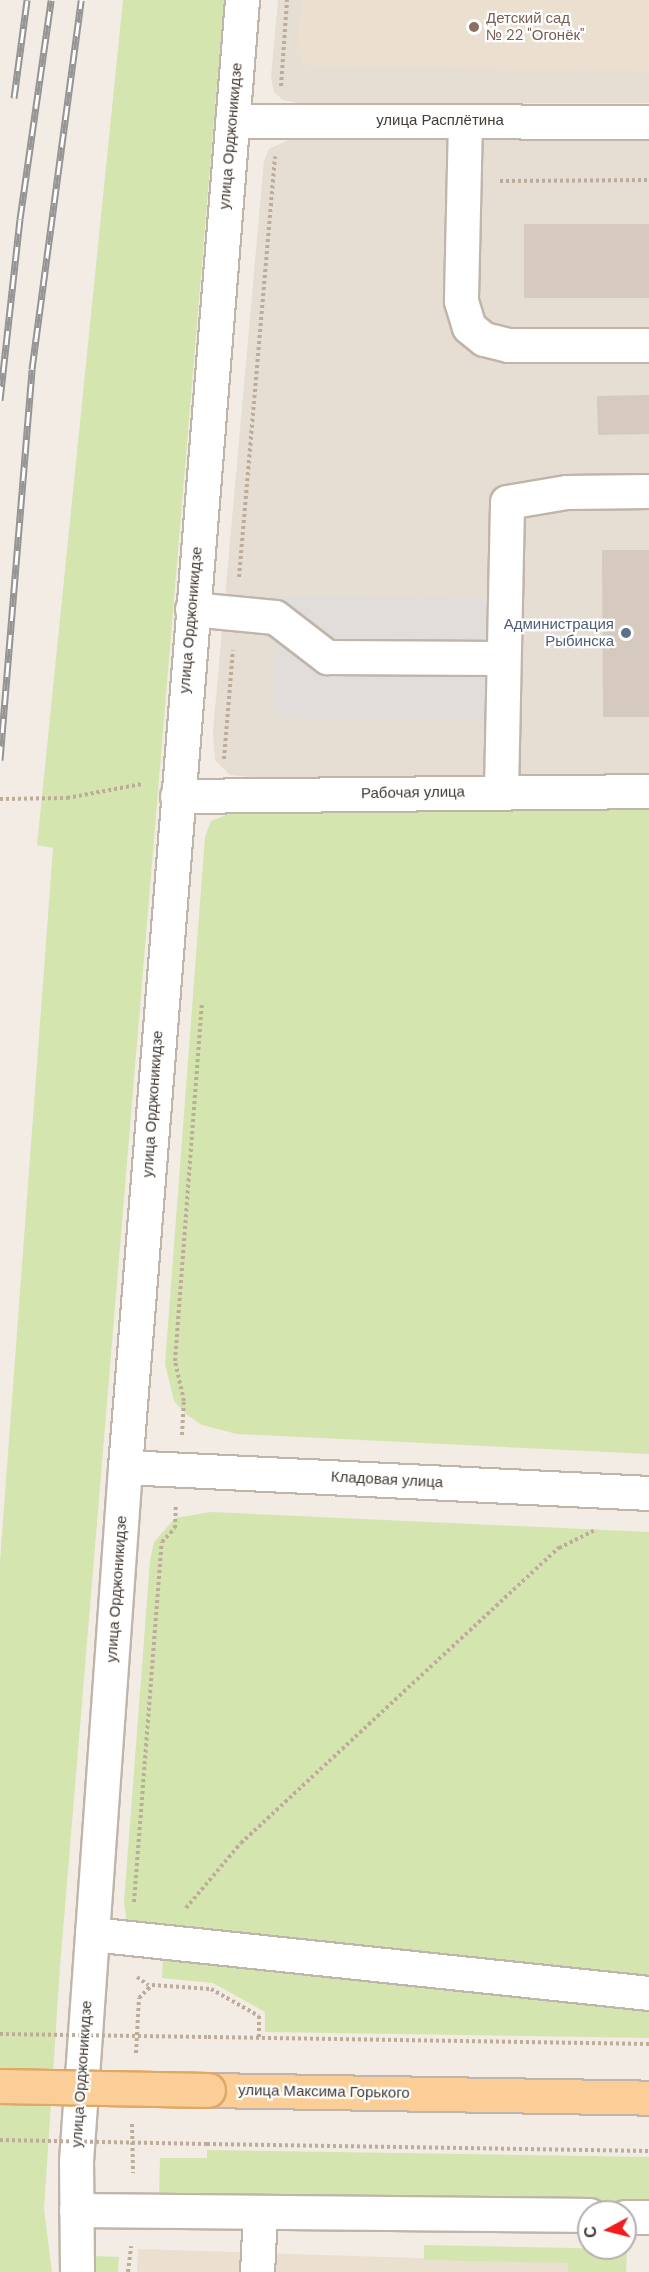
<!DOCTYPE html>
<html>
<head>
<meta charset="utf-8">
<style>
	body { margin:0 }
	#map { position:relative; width:649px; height:2272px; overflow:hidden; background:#f2ece5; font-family:"DM Sans",sans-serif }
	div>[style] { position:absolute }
	.residential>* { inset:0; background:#e6ddd3 }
	.education>* { inset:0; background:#ebdfd0 }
	.green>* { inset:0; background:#d5e5af }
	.parking>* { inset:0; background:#e0ddda }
	.building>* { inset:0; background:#d6c9be }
	.path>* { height:4px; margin-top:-2px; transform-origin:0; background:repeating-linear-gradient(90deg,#beac9a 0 3px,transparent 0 6px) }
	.roads { filter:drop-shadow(2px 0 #c0b5ab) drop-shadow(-2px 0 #c0b5ab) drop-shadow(0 2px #c0b5ab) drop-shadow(0 -2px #c0b5ab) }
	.minor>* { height:33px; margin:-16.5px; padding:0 16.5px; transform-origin:16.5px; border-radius:16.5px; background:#fff }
	.major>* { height:33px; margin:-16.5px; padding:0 16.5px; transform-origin:16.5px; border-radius:16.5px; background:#face96 }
	.rail>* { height:7px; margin-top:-3.5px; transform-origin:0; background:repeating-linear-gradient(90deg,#fff 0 14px,#959595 0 28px); box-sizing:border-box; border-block:2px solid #959595 }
	.path-bridge>* { height:4px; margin-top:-2px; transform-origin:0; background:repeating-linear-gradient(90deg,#beac9a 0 3px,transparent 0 6px) }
	.bridges { filter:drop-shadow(2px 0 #dfa867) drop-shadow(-2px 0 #dfa867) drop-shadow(0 2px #dfa867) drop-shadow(0 -2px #dfa867) }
	.major-bridge>* { height:33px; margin:-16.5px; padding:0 16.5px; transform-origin:16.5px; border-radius:16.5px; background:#face96 }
	.dots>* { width:16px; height:16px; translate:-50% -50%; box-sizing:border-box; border:3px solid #fff; border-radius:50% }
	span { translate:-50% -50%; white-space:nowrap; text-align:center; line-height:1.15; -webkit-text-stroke:4.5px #fff; paint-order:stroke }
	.education-label { font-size:15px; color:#785e54 }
	.left { translate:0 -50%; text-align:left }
	.street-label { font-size:15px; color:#443c35 }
	.service-label { font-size:15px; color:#4e5e75 }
	.right { translate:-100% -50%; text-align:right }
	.north { position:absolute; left:577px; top:2200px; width:60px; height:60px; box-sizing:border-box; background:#fff; border:2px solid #b4b1ae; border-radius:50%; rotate:263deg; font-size:16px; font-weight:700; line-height:24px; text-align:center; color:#443c35 }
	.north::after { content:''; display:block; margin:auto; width:21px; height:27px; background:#f11d1d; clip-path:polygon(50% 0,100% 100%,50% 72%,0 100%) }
</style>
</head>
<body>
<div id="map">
	<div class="residential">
		<i style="clip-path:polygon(278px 0,649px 0,649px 103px,298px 103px,283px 100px,274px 92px,271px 77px)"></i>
		<i style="clip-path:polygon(295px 137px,649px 140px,649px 775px,260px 778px,230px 775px,215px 760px,213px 732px,264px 161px,269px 149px)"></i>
	</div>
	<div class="education">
		<i style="clip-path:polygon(301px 0,649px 0,649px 71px,309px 66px,296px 53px)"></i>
		<i style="clip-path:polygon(138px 2249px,568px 2263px,568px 2272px,137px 2272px)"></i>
	</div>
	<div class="green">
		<i style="clip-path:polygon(123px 0,224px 0,60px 1967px,44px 2209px,52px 2272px,0 2272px,0 1561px,53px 848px,37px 845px)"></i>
		<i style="clip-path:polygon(649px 808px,649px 1454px,237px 1434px,202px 1425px,187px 1415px,174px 1401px,165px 1364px,205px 837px,211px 821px,231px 813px)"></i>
		<i style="clip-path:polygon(211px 1512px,649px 1532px,649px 1983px,127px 1922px,124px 1902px,150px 1561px,154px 1542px,175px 1518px)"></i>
		<i style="clip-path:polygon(163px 1951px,649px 2002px,649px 2038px,265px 2032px,265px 2012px,213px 1983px,162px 1978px)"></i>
		<i style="clip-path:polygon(207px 2150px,649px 2157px,649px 2202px,159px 2196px,160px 2158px,207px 2158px)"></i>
		<i style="clip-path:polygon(424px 2245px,627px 2249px,626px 2272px,568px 2272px,568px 2263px,424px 2260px)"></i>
		<i style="clip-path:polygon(95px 2256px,119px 2257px,118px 2272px,94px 2272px)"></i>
	</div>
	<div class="parking">
		<i style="clip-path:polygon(275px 596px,503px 598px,501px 720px,274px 718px)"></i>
	</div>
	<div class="building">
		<i style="clip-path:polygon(524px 224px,649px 224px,649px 298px,524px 298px)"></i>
		<i style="clip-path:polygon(649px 395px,649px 434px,598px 435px,597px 396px)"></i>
		<i style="clip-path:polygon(602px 550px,649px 550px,649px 717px,603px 717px)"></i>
	</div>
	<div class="path">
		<i style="left:281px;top:86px;width:86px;rotate:-86deg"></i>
		<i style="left:500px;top:181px;width:149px;rotate:-0.4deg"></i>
		<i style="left:239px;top:577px;width:422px;rotate:-85.1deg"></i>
		<i style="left:224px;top:759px;width:109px;rotate:-85.3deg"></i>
		<i style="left:0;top:799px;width:67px;rotate:-0.9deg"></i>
		<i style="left:67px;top:798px;width:76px;rotate:-10.6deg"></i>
		<i style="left:182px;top:1435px;width:34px;rotate:-87deg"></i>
		<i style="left:184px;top:1401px;width:41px;rotate:-102.7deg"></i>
		<i style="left:175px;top:1361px;width:358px;rotate:-85.7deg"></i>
		<i style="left:134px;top:1902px;width:361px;rotate:-85.6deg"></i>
		<i style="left:162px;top:1542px;width:19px;rotate:-47deg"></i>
		<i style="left:175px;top:1528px;width:23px;rotate:-88deg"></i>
		<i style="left:186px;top:1908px;width:85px;rotate:-49.8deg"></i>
		<i style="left:241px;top:1843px;width:434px;rotate:-42.9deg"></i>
		<i style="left:559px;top:1548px;width:42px;rotate:-26.6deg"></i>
		<i style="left:137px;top:1977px;width:14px;rotate:36deg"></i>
		<i style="left:208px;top:2037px;width:441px;rotate:0.9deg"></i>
		<i style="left:136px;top:2053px;width:55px;rotate:-86.9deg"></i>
		<i style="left:139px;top:1998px;width:18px;rotate:-45deg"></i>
		<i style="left:152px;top:1985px;width:59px;rotate:3.9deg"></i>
		<i style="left:211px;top:1989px;width:55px;rotate:29.4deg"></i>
		<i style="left:259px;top:2016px;width:22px;rotate:90deg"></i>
		<i style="left:132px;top:2124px;width:49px;rotate:88.8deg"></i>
		<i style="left:207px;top:2144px;width:442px;rotate:0.9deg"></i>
		<i style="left:128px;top:2272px;width:26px;rotate:-83deg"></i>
	</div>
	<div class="roads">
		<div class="minor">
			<i style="left:232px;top:121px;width:417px;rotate:0.1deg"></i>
			<i style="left:465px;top:121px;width:180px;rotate:91.3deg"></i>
			<i style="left:461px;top:301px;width:27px;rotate:73deg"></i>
			<i style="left:469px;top:327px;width:19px;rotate:39deg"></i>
			<i style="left:484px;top:339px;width:25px;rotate:14deg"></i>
			<i style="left:508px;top:345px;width:141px"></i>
			<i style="left:192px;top:609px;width:83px;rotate:5.5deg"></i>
			<i style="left:275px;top:617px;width:66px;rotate:37.6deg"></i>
			<i style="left:327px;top:657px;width:175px;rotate:0.3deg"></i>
			<i style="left:501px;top:791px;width:289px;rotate:-88.8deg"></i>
			<i style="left:507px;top:502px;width:60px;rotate:-9.6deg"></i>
			<i style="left:566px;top:492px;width:83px;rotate:-0.7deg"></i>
			<i style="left:177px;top:796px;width:472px;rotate:-0.6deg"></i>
			<i style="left:125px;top:1467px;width:525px;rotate:2.84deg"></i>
			<i style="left:92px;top:1934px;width:560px;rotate:6.05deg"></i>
			<i style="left:76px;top:2210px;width:513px;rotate:0.56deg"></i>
			<i style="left:625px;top:2217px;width:24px"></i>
			<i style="left:77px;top:2272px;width:111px;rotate:-90.5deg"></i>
			<i style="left:76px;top:2161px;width:696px;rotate:-85.96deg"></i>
			<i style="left:125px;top:1467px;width:1472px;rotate:-85.44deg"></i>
			<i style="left:257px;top:2272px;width:60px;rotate:-87.1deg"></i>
		</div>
		<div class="major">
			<i style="left:208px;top:2090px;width:441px;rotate:1deg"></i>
		</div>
	</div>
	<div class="rail">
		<i style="left:14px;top:98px;width:99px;rotate:-82.4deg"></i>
		<i style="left:0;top:400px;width:182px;rotate:-83.7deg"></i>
		<i style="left:20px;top:219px;width:221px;rotate:-81.9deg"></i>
		<i style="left:0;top:760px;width:392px;rotate:-85.3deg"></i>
		<i style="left:32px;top:369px;width:372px;rotate:-82.4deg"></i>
	</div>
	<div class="path-bridge">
		<i style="left:0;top:2034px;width:208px;rotate:0.8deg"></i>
		<i style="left:0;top:2140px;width:207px;rotate:1.1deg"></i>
	</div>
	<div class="bridges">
		<div class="major-bridge">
			<i style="left:0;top:2086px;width:208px;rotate:1.1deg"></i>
		</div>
	</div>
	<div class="dots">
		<i style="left:474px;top:27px;background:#8d6e63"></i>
		<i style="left:626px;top:633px;background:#5c6f8a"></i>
	</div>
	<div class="education-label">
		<span class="left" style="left:486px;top:27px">Детский сад<br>№ 22 "Огонёк"</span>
	</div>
	<div class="street-label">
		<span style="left:440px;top:121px">улица Расплётина</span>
		<span style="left:231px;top:136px;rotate:-85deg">улица Орджоникидзе</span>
		<span style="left:191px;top:620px;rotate:-85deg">улица Орджоникидзе</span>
		<span style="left:413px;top:793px;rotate:-1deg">Рабочая улица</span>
		<span style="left:153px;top:1104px;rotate:-86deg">улица Орджоникидзе</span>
		<span style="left:387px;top:1480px;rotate:3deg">Кладовая улица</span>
		<span style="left:117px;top:1589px;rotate:-86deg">улица Орджоникидзе</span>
		<span style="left:82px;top:2074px;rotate:-86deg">улица Орджоникидзе</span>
		<span style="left:324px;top:2092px;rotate:1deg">улица Максима Горького</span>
	</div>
	<div class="service-label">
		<span class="right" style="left:614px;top:633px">Администрация<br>Рыбинска</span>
	</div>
	<div class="north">С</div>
</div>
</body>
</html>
